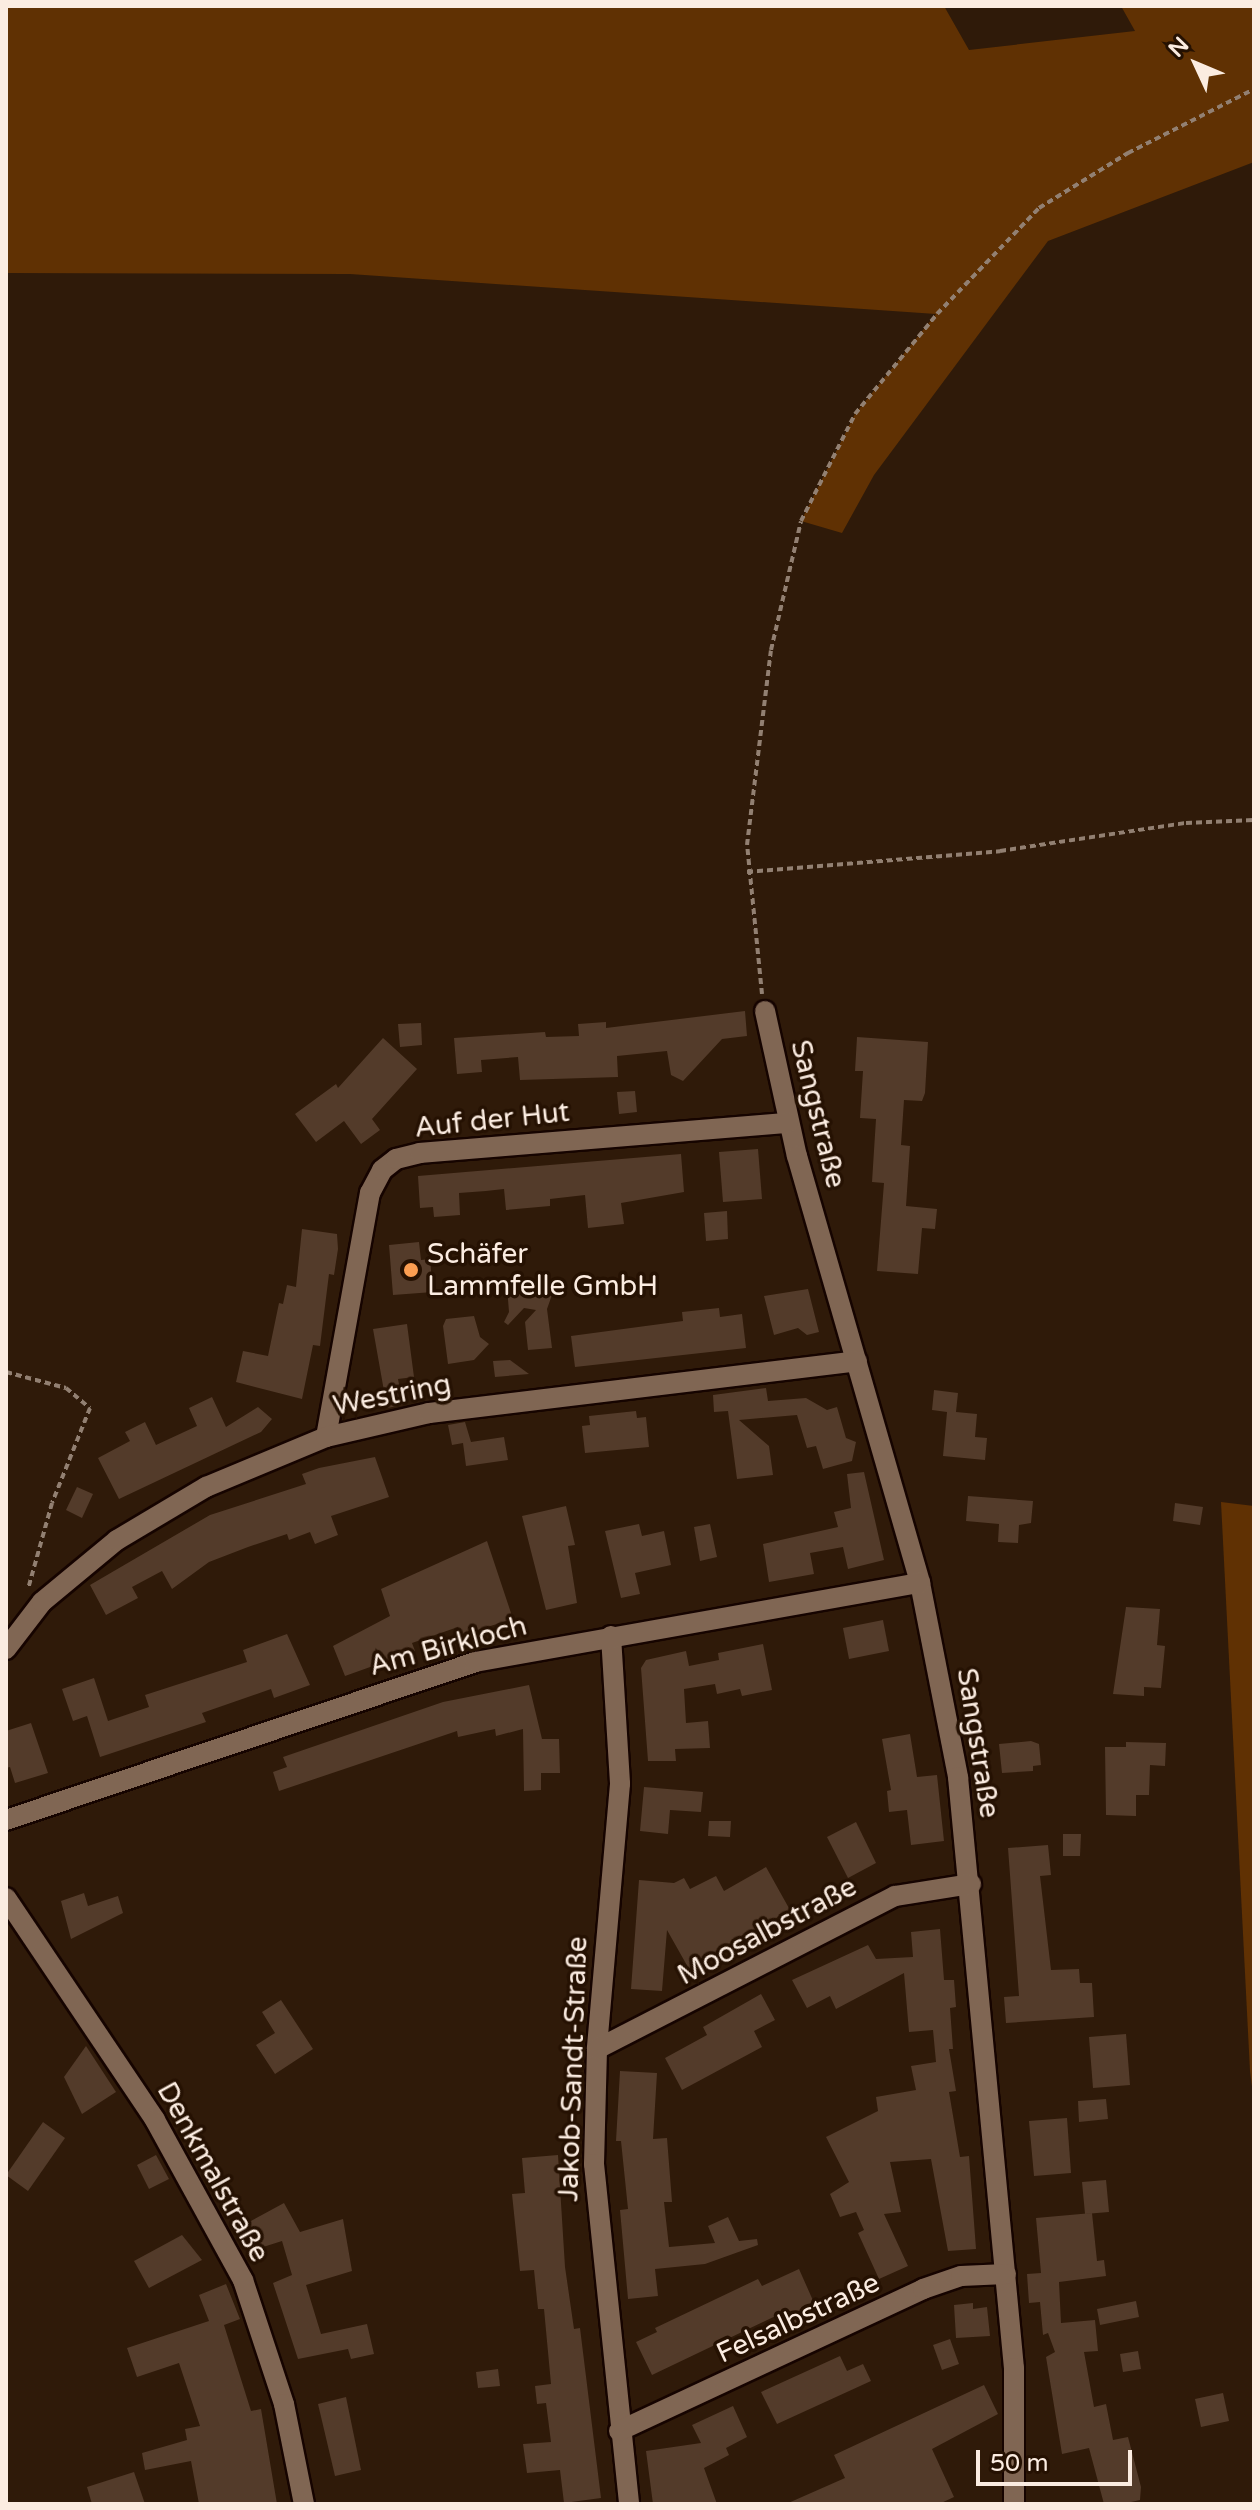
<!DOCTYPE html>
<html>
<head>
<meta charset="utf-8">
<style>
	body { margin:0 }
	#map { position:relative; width:1260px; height:2510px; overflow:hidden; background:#2f1a09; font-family:"Varela Round",sans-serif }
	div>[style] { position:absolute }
	.green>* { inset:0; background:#603103 }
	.building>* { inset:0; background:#533b2a }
	.path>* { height:4px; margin-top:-2px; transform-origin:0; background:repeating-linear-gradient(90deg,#928072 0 6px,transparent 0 10px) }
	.roads { filter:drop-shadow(2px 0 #160400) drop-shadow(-2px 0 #160400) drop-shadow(0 2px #160400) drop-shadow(0 -2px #160400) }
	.minor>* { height:20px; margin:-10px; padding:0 10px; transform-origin:10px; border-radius:10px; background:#806653 }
	.dots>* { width:22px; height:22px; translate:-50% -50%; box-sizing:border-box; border:4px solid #251102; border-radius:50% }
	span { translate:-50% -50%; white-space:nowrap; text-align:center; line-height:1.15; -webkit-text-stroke:7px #251102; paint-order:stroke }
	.street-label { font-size:28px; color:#fbece1 }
	.poi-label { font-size:28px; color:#fbece1 }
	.left { translate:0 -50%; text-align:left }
	.frame { position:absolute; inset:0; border:8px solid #fbece1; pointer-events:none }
	.north { position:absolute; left:1156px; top:24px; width:80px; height:80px; -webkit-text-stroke:6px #251102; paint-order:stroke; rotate:314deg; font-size:22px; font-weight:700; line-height:32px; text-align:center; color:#fbece1 }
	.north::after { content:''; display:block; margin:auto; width:28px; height:36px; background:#fbece1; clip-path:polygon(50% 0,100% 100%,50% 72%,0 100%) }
	.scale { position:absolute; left:976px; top:2450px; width:156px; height:36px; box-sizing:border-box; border:4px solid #fbece1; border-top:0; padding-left:10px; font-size:24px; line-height:28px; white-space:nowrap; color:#fbece1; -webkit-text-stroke:6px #251102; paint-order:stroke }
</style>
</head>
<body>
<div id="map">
	<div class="green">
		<i style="clip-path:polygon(6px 6px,944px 6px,969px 50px,1135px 31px,1121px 6px,1254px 6px,1254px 162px,1048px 241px,874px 475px,842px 533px,801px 521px,855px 414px,936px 314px,350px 274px,6px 273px)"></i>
		<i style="clip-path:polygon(1221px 1502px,1254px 1506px,1254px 2102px,1250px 2071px)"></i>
	</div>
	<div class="building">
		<i style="clip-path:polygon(745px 1011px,747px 1036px,722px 1039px,683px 1081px,671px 1075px,667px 1051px,617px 1056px,618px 1077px,520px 1080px,518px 1057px,481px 1060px,482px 1072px,457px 1074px,454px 1038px,545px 1032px,546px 1037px,579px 1036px,578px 1024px,606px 1022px,606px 1028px)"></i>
		<i style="clip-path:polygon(421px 1023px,422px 1045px,400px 1047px,398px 1024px)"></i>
		<i style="clip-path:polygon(857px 1037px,928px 1042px,925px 1093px,922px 1101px,904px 1100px,901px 1145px,910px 1146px,906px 1206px,937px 1209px,935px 1229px,922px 1228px,918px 1274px,877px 1271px,884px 1183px,872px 1182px,876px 1119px,860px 1118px,863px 1071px,855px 1071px)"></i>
		<i style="clip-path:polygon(383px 1038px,417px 1069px,372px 1119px,380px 1130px,361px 1144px,344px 1121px,316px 1142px,295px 1114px,336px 1084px,338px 1088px)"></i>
		<i style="clip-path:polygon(635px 1091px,637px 1112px,619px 1114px,617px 1092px)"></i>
		<i style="clip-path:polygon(758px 1149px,762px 1199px,723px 1202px,719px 1152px)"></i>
		<i style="clip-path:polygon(681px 1154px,684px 1192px,621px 1203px,624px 1224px,588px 1228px,585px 1195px,550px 1199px,550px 1206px,506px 1210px,504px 1189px,486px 1191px,459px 1193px,460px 1215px,434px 1217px,433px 1207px,420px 1208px,418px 1176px)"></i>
		<i style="clip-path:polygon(727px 1211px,728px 1239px,706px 1241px,704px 1213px)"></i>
		<i style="clip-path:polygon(302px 1229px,337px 1234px,338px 1249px,334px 1275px,329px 1274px,320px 1346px,313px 1345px,302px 1399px,236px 1382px,243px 1351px,268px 1356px,279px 1303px,283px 1304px,287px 1285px,296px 1287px)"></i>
		<i style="clip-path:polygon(419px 1242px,421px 1260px,430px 1259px,433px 1292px,393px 1295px,389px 1245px)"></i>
		<i style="clip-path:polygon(527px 1279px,533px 1284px,548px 1283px,543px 1288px,552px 1295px,547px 1309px,552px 1348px,528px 1350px,525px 1322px,536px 1310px,524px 1308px,508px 1325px,504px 1322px,509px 1312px,507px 1287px,524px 1285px)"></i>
		<i style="clip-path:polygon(808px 1289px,819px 1332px,807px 1335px,798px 1328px,774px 1335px,764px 1296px)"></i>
		<i style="clip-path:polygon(719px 1308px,720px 1317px,742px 1314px,746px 1348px,575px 1367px,571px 1336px,683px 1321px,682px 1312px)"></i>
		<i style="clip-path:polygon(474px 1316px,480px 1337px,489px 1344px,474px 1360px,448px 1364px,443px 1326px,446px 1319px)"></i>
		<i style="clip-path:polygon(407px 1324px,414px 1377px,398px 1379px,403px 1405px,387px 1408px,373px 1329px)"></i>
		<i style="clip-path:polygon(510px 1360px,529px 1374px,495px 1377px,493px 1361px)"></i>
		<i style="clip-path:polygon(766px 1388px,768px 1401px,806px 1398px,827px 1410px,837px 1407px,846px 1438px,856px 1442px,852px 1461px,823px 1469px,816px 1446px,807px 1448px,797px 1415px,739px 1420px,769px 1446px,773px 1475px,737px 1479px,728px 1411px,714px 1412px,713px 1395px)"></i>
		<i style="clip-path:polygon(934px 1390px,958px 1393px,956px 1412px,977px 1414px,975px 1437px,987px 1438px,985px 1460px,943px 1456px,947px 1412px,932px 1410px)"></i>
		<i style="clip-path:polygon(212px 1397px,226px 1427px,258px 1407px,272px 1419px,261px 1432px,119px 1499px,98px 1458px,130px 1441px,125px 1432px,145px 1422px,156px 1445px,197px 1426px,189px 1408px)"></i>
		<i style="clip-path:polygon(636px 1411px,637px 1418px,646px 1417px,649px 1447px,585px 1453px,582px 1426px,590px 1425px,589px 1416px)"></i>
		<i style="clip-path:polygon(465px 1422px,471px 1442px,504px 1437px,508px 1460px,466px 1466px,463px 1443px,452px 1445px,448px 1425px)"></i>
		<i style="clip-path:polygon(375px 1457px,389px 1497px,331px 1516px,338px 1535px,315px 1544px,310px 1532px,289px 1540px,287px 1534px,248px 1547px,209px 1562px,172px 1589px,162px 1571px,132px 1587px,138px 1598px,106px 1615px,90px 1585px,210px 1515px,306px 1484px,302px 1474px,319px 1468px)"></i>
		<i style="clip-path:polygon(864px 1472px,884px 1560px,848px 1569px,843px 1547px,810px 1553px,814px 1574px,769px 1582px,763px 1544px,838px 1527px,834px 1512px,851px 1508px,847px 1474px)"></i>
		<i style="clip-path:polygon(77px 1487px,93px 1494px,82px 1518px,66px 1510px)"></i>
		<i style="clip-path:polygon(968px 1496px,1033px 1501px,1031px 1523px,1019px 1525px,1018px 1543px,998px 1542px,999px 1524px,966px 1521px)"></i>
		<i style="clip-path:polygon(1175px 1503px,1203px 1507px,1200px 1525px,1173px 1521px)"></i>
		<i style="clip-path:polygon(566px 1506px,575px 1545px,568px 1546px,577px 1603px,546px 1610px,522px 1516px)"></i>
		<i style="clip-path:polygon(639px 1524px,642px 1536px,664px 1531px,671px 1565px,635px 1573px,640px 1594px,621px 1598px,605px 1531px)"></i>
		<i style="clip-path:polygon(710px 1524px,717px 1557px,700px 1561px,694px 1527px)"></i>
		<i style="clip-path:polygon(487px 1541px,513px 1619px,461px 1635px,458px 1627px,412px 1643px,415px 1651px,345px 1676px,333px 1646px,390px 1616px,381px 1589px)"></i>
		<i style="clip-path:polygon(1126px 1607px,1160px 1609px,1157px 1645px,1165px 1646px,1161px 1688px,1144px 1687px,1144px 1696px,1113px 1694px)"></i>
		<i style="clip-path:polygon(883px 1620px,889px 1651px,849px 1659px,843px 1628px)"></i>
		<i style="clip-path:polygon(287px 1634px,310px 1685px,274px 1698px,271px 1689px,202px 1713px,206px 1722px,100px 1757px,87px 1716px,73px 1721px,62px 1689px,94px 1678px,108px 1721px,149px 1707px,145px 1695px,247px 1662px,243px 1650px)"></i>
		<i style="clip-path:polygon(763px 1644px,772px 1690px,742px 1696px,740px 1689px,717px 1694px,715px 1684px,684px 1689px,686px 1723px,708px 1721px,710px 1748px,675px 1749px,676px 1761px,648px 1761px,641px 1668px,646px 1660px,686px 1651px,689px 1666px,719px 1660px,718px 1653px)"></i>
		<i style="clip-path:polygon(529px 1685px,542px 1739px,559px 1739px,560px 1773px,541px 1773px,541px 1790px,524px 1791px,523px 1729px,496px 1736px,495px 1729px,458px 1737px,457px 1731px,279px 1791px,273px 1772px,287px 1767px,283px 1757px,443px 1702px)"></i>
		<i style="clip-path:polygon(31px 1723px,48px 1773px,15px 1783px,10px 1767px,6px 1768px,6px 1731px)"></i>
		<i style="clip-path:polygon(910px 1734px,917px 1777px,937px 1775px,944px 1841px,911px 1845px,907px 1810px,889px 1812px,887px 1791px,891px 1790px,882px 1739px)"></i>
		<i style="clip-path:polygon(1031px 1741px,1039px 1744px,1041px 1765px,1033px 1766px,1033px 1771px,1002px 1773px,999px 1744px)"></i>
		<i style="clip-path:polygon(1126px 1742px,1166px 1743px,1165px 1766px,1150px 1765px,1149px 1795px,1136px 1795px,1136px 1816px,1106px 1815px,1105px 1747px,1126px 1747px)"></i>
		<i style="clip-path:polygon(644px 1787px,703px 1792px,701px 1812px,670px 1810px,668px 1834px,640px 1831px)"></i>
		<i style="clip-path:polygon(709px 1821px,731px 1821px,730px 1837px,708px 1836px)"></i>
		<i style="clip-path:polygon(856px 1822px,876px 1863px,848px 1878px,827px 1837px)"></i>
		<i style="clip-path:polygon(1063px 1834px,1081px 1834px,1080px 1856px,1063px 1856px)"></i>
		<i style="clip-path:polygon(1048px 1845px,1051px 1875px,1040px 1876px,1051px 1970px,1079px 1969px,1080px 1983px,1092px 1983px,1094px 2017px,1006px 2023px,1004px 1997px,1019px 1996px,1008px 1848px)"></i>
		<i style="clip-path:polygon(766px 1867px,790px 1910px,689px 1969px,667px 1930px,662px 1991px,631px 1989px,639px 1880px,674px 1883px,684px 1878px,690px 1889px,716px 1876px,724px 1891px)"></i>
		<i style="clip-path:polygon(84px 1893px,88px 1906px,118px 1896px,123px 1913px,71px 1939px,61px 1901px)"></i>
		<i style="clip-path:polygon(940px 1929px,944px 1980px,954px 1980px,956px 2007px,950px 2008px,953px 2049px,949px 2049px,956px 2091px,949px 2092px,960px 2157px,969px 2156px,976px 2249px,948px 2251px,931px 2159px,890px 2162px,901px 2212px,884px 2214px,908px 2266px,879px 2279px,858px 2233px,864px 2230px,856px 2212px,840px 2217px,830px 2194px,849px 2182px,826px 2137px,878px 2111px,876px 2097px,916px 2090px,911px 2066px,936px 2062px,933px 2030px,909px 2032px,904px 1973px,836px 2009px,830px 1996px,807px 2008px,792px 1980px,868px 1945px,876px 1959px,913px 1957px,911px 1932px)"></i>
		<i style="clip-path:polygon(761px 1994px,775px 2020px,754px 2031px,762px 2047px,682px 2090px,665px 2058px,707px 2035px,703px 2027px)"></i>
		<i style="clip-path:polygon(281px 2000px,313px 2049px,275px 2074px,256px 2045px,275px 2033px,262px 2012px)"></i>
		<i style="clip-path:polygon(1126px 2034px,1130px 2085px,1093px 2088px,1089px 2037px)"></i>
		<i style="clip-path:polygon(86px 2046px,116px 2092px,82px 2114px,64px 2077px)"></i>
		<i style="clip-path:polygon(620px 2071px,657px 2073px,653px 2139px,667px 2138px,672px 2202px,664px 2202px,669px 2247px,715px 2243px,708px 2226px,728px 2217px,739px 2241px,757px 2239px,758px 2245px,705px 2264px,655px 2269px,658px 2296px,628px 2299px,620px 2210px,628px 2209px,621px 2141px,616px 2141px)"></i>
		<i style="clip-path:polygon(1106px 2099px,1108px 2119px,1079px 2122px,1078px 2101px)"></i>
		<i style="clip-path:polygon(1067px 2118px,1071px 2173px,1034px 2176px,1029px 2121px)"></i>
		<i style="clip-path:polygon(43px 2122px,65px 2138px,28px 2191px,6px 2175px)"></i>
		<i style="clip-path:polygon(156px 2155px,169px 2179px,149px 2189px,137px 2165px)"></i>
		<i style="clip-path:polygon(558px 2155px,565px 2267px,574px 2329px,580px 2328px,601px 2498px,564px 2503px,560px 2470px,527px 2473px,523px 2444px,551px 2442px,546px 2403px,537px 2404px,535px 2386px,551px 2384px,544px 2309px,538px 2309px,534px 2270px,520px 2271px,512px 2194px,525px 2193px,522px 2158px)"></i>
		<i style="clip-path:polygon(1106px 2180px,1109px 2212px,1085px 2214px,1082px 2182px)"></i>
		<i style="clip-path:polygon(284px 2203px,300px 2232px,343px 2219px,352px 2271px,306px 2285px,321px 2334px,367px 2324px,374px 2354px,351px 2359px,348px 2349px,298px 2359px,273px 2283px,292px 2275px,282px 2241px,260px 2248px,247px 2223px)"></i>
		<i style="clip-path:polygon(1092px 2213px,1097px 2261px,1104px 2260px,1106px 2276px,1059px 2282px,1061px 2323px,1095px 2320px,1098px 2351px,1084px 2352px,1094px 2407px,1106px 2404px,1113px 2440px,1128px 2437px,1141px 2487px,1140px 2500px,1122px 2504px,1104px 2504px,1089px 2448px,1062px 2454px,1046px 2357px,1055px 2352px,1048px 2333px,1043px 2335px,1040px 2302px,1029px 2303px,1027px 2274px,1041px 2273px,1036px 2218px)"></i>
		<i style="clip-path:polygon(182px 2235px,202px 2260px,149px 2288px,134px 2261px)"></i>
		<i style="clip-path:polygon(799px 2269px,819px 2314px,791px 2327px,784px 2312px,652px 2375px,636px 2342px,657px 2332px,655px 2328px,758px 2279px,762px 2286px)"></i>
		<i style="clip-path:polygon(226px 2284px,240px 2319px,224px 2325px,251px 2411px,261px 2409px,277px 2504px,199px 2504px,191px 2461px,145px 2470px,142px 2453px,187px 2440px,185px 2429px,200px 2426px,179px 2363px,137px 2377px,127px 2348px,209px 2321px,199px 2295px)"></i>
		<i style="clip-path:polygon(1136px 2301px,1139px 2317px,1100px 2325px,1097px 2309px)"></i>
		<i style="clip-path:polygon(973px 2303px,973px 2309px,987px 2307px,990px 2336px,956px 2338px,954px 2305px)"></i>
		<i style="clip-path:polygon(950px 2339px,959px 2364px,942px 2370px,933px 2345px)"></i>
		<i style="clip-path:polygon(1138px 2351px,1141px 2369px,1123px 2372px,1120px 2354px)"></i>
		<i style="clip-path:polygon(840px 2356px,847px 2371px,863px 2364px,871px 2381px,777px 2424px,761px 2392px)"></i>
		<i style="clip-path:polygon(498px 2369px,500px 2386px,478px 2388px,476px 2372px)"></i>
		<i style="clip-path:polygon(984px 2385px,998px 2414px,932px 2449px,954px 2497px,939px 2504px,786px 2504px,845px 2478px,834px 2455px)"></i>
		<i style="clip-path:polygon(1223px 2393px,1229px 2421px,1201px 2427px,1195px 2399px)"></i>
		<i style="clip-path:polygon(346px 2397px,361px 2470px,335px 2476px,318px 2404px)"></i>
		<i style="clip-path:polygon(733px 2406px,747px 2437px,726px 2448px,729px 2455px,704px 2468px,717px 2504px,653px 2504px,646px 2451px,701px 2443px,692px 2425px)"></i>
		<i style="clip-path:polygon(134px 2472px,145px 2504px,92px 2504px,87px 2487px)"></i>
	</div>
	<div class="path">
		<i style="left:747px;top:872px;width:254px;rotate:-4.7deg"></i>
		<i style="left:1000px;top:851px;width:188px;rotate:-8.6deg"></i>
		<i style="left:1186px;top:823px;width:68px;rotate:-2.5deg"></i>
		<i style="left:762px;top:994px;width:150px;rotate:-95.7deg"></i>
		<i style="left:747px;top:845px;width:196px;rotate:-83deg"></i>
		<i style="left:771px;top:650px;width:132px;rotate:-76.9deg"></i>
		<i style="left:801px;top:521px;width:120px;rotate:-63.2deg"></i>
		<i style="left:855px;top:414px;width:129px;rotate:-50.6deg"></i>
		<i style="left:937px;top:314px;width:147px;rotate:-46.1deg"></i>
		<i style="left:1039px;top:208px;width:105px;rotate:-31.7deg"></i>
		<i style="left:1128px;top:153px;width:141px;rotate:-26.9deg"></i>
		<i style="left:6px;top:1372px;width:62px;rotate:14.9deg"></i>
		<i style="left:66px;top:1388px;width:31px;rotate:40deg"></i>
		<i style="left:90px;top:1408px;width:102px;rotate:111.8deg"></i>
		<i style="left:52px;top:1503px;width:89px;rotate:105.6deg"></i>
	</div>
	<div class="roads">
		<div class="minor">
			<i style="left:765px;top:1011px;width:148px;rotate:77.6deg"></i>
			<i style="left:797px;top:1156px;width:444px;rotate:73.9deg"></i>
			<i style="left:920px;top:1583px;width:198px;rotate:78.9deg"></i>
			<i style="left:958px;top:1777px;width:594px;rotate:84.59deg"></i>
			<i style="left:1014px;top:2368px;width:136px;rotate:90deg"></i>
			<i style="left:326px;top:1437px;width:248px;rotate:-79.8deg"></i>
			<i style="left:370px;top:1193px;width:26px;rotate:-62deg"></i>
			<i style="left:382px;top:1170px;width:18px;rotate:-38deg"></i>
			<i style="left:396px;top:1159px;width:25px;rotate:-14deg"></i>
			<i style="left:420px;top:1153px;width:369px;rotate:-4.7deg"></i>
			<i style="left:611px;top:1636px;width:148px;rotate:86.5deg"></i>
			<i style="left:620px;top:1784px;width:266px;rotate:95deg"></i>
			<i style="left:597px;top:2049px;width:115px;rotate:91.5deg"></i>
			<i style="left:594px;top:2164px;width:342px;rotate:84.1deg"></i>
			<i style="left:6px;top:1649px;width:59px;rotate:-52.5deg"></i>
			<i style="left:42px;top:1602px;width:97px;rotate:-39.6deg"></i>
			<i style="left:117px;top:1540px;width:104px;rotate:-30.8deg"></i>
			<i style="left:206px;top:1487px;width:130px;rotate:-22.6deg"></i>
			<i style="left:326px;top:1437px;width:106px;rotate:-13.1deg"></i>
			<i style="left:429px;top:1413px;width:431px;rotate:-6.9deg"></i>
			<i style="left:6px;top:1820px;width:495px;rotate:-18.6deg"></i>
			<i style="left:475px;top:1662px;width:452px;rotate:-10.1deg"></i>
			<i style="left:6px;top:1898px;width:267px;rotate:56.1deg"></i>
			<i style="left:155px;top:2120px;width:183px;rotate:61.2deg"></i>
			<i style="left:243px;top:2280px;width:131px;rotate:71.7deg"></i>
			<i style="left:284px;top:2404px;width:102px;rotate:78.7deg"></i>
			<i style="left:597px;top:2049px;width:335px;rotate:-27.2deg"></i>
			<i style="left:895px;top:1896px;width:77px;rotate:-9deg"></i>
			<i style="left:619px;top:2431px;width:336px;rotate:-25deg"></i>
			<i style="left:923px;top:2289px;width:40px;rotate:-18.9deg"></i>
			<i style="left:961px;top:2276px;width:45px;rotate:-2.5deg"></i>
		</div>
	</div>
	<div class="dots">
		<i style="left:411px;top:1270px;background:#fb9e52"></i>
	</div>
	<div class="street-label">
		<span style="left:818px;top:1114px;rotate:76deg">Sangstraße</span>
		<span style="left:492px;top:1120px;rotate:-6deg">Auf der Hut</span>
		<span style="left:392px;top:1395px;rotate:-11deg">Westring</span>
		<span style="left:448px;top:1646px;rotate:-15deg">Am Birkloch</span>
		<span style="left:978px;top:1743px;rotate:81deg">Sangstraße</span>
		<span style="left:767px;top:1931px;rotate:-28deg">Moosalbstraße</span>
		<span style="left:573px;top:2069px;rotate:-88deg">Jakob-Sandt-Straße</span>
		<span style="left:213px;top:2172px;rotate:61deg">Denkmalstraße</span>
		<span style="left:798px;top:2318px;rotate:-25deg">Felsalbstraße</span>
	</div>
	<div class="poi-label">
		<span class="left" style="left:427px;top:1270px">Schäfer<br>Lammfelle GmbH</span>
	</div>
	<div class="frame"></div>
	<div class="north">N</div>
	<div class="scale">50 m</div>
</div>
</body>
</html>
